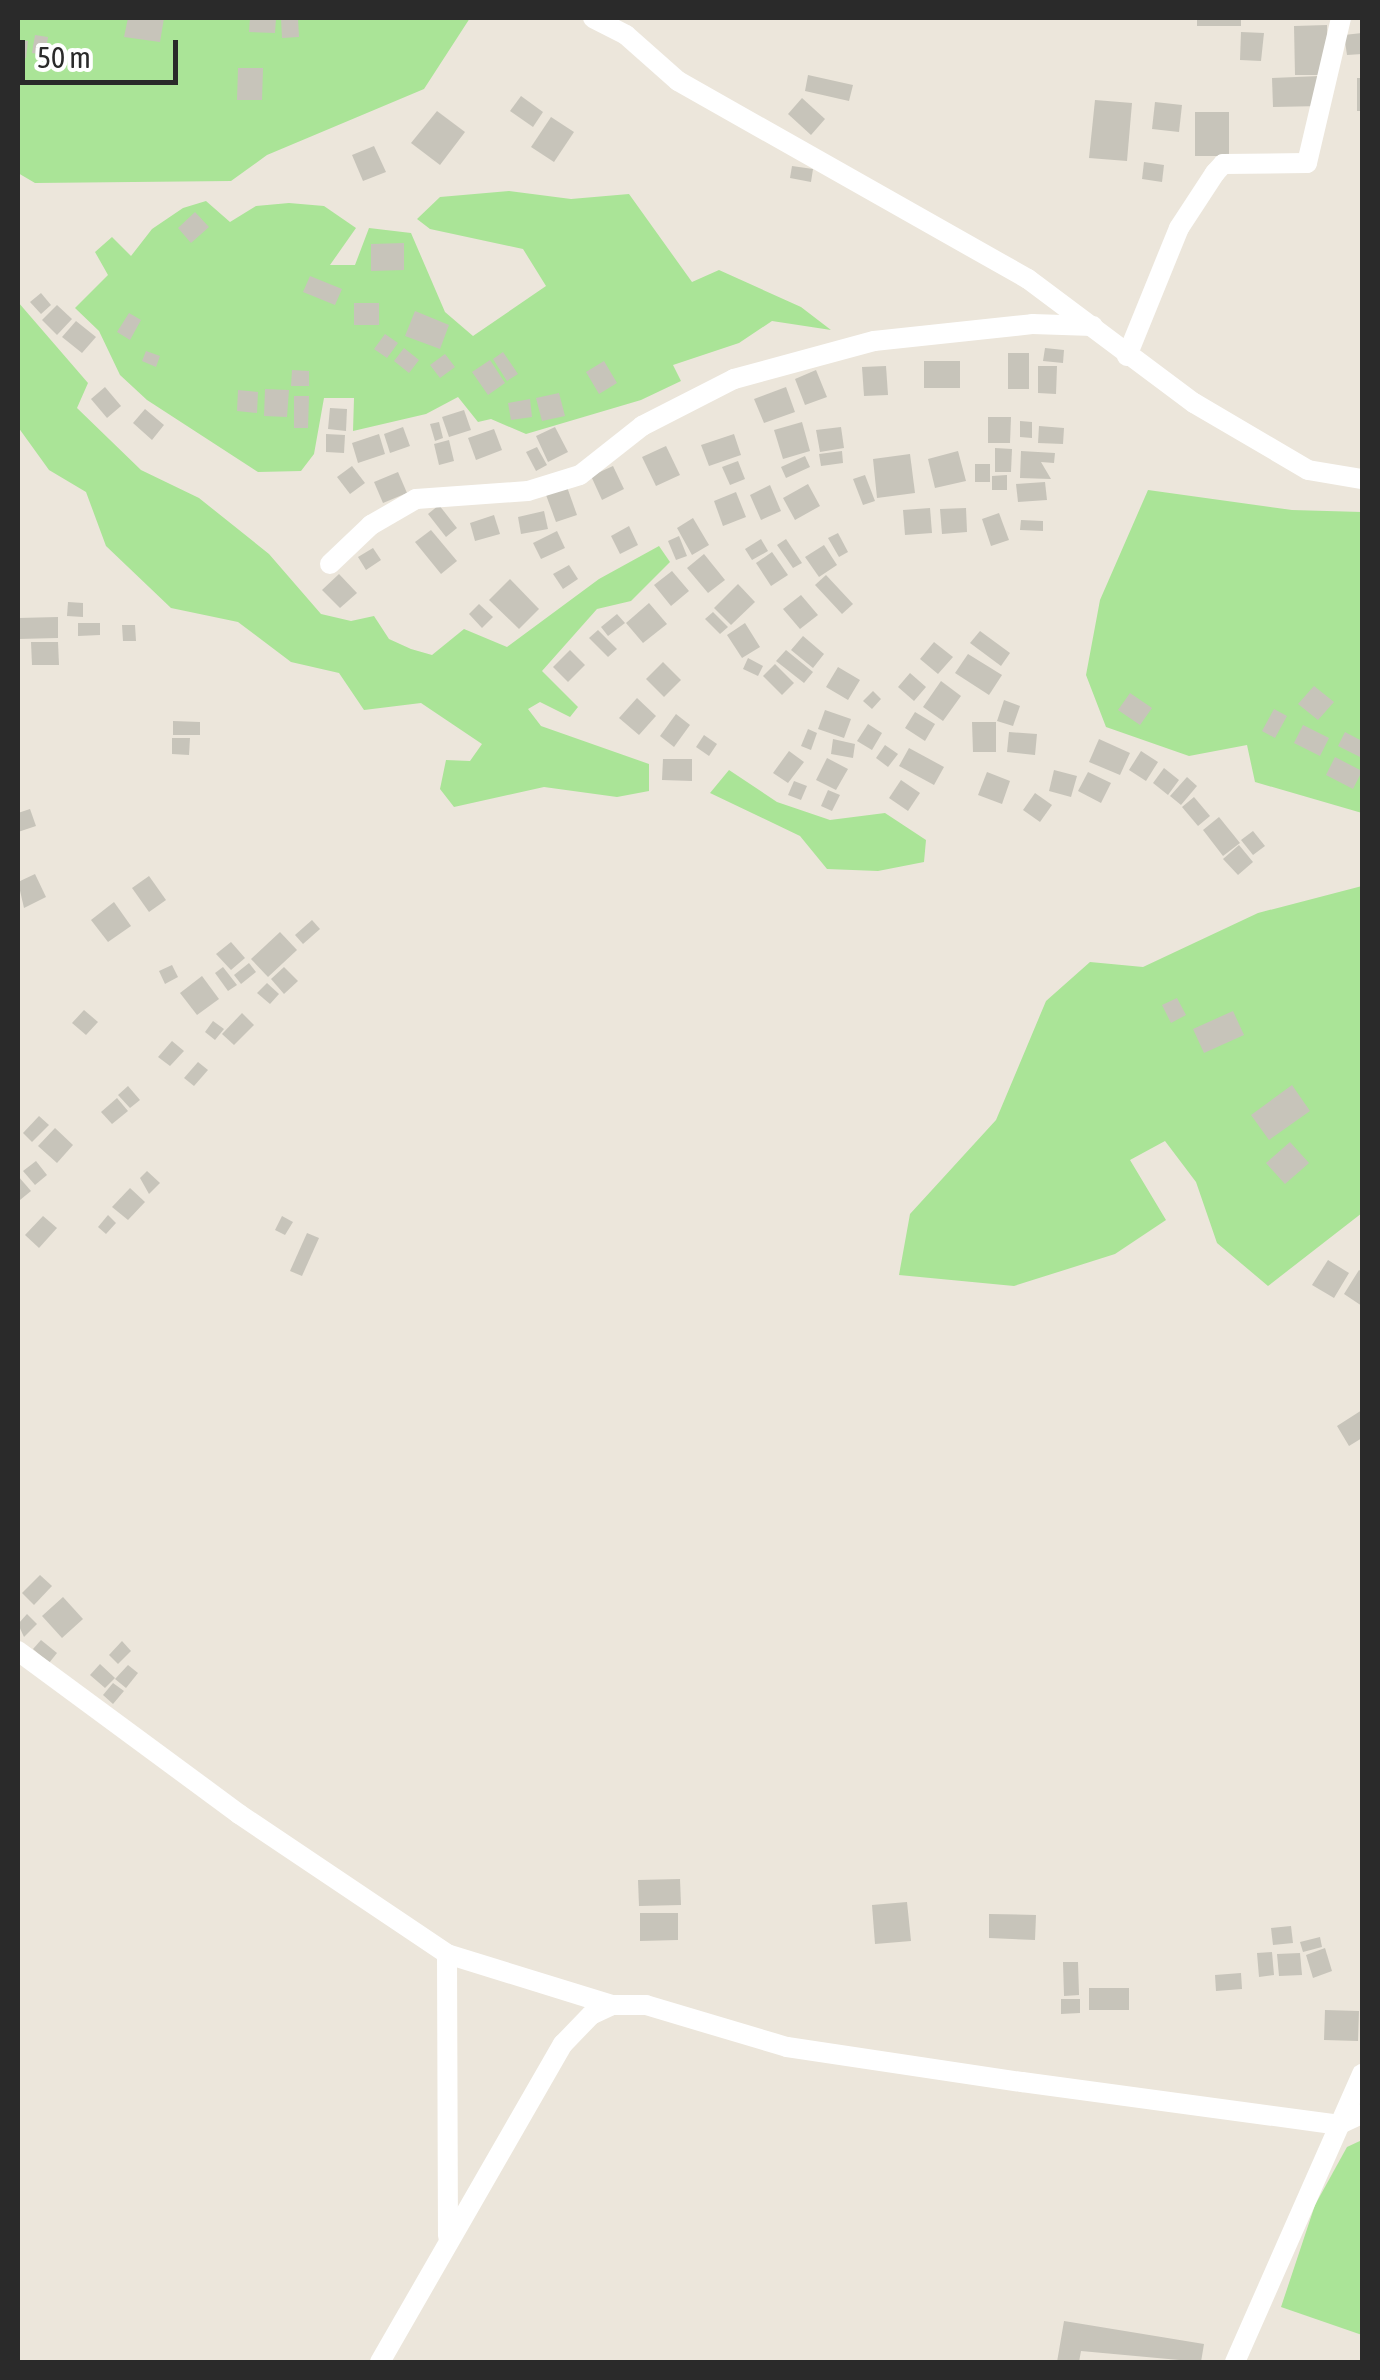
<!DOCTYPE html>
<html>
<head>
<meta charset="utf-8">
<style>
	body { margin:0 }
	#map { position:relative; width:1380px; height:2380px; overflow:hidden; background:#ece6db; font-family:"Asap Condensed",sans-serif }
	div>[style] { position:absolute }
	.green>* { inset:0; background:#aae497 }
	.building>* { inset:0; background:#c7c4ba }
	.minor>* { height:20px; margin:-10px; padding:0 10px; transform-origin:10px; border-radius:10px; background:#fff }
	span { translate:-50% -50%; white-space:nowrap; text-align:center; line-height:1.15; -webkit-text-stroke:10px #fff; paint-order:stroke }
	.frame { position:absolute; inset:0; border:20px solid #2a2a2a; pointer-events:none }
	.scale { position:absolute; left:20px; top:40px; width:158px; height:45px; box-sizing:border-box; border:5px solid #2a2a2a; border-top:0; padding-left:12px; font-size:30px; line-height:35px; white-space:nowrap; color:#2a2a2a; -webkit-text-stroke:8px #fff; paint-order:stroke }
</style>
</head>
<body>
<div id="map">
	<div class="green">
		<i style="clip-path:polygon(18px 18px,470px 18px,424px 89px,267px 155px,231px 181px,35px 183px,18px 173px)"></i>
		<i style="clip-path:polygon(509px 191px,571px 199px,629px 194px,692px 282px,719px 270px,801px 307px,831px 330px,772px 321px,739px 343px,673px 365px,681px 381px,641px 400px,526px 434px,491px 419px,478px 422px,458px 397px,426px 414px,353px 431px,354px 398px,324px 398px,314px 454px,301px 471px,258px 472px,147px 400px,120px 375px,99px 331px,75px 308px,108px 275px,95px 252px,112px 237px,131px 256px,152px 229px,183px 208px,206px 201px,230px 222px,256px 206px,289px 203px,324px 206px,356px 228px,330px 265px,355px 265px,369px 228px,411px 233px,445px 312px,473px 336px,546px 286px,523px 249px,430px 229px,417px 219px,440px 197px)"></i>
		<i style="clip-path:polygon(18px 302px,88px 383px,77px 408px,141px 470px,199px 498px,269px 554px,321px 614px,351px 621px,374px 616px,389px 639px,411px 649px,432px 655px,464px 629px,507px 647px,599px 579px,659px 546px,670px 562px,631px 601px,597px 609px,542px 671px,578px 707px,570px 717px,540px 702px,528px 709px,541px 726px,649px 764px,649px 791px,617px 797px,544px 787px,454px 807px,440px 789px,446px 760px,470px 761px,482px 744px,421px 703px,364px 710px,339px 673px,291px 662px,238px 622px,171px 608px,106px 546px,86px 492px,49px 470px,18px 427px)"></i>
		<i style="clip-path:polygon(1148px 490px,1292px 510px,1362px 512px,1362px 813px,1255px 782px,1247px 745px,1189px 756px,1106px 727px,1086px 675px,1100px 600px)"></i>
		<i style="clip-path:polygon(729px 770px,777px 802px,830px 820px,885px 813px,926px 840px,924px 862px,878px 871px,827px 869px,800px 836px,710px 793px)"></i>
		<i style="clip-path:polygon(1362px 886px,1362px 1213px,1268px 1286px,1217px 1243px,1196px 1182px,1165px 1141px,1130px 1160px,1166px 1220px,1115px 1254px,1014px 1286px,899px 1275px,910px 1214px,996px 1120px,1046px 1001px,1090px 962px,1143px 967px,1258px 913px)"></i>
		<i style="clip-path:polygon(1362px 2140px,1362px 2335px,1281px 2307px,1315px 2205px,1347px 2147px)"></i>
	</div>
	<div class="building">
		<i style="clip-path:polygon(128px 18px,164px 18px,160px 42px,124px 37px)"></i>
		<i style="clip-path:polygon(250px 18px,276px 18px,275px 33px,249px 32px)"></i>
		<i style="clip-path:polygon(281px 18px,298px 18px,299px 37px,282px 38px)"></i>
		<i style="clip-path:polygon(1197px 18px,1241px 18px,1241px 26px,1197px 26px)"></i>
		<i style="clip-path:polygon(1327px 25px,1328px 75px,1295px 75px,1294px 26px)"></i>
		<i style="clip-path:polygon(1241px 32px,1264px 33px,1261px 61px,1240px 60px)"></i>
		<i style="clip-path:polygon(1362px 33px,1362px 54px,1347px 55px,1344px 35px)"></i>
		<i style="clip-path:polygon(35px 35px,48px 37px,45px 55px,32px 53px)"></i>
		<i style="clip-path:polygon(18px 40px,28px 41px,26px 58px,18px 57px)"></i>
		<i style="clip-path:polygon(238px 68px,263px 68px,262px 100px,237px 100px)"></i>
		<i style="clip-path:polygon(808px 75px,853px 85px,849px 101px,805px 91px)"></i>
		<i style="clip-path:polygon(1320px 76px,1321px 106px,1273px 107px,1272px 78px)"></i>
		<i style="clip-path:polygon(1357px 78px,1362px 78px,1362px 111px,1357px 111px)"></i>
		<i style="clip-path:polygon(521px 96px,543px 112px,533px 127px,510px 111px)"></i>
		<i style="clip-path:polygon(802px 98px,825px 119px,811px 135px,788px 114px)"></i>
		<i style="clip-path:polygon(1095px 100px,1132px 103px,1127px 161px,1089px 158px)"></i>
		<i style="clip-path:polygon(1155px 102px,1182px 105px,1179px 132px,1152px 129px)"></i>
		<i style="clip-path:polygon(437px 111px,465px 132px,440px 165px,411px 143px)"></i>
		<i style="clip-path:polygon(1195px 112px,1229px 112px,1229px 156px,1195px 156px)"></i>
		<i style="clip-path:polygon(551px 117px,574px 132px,554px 162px,531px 147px)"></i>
		<i style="clip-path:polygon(374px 146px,386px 172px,363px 181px,352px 155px)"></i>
		<i style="clip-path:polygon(1144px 162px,1164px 165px,1162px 182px,1142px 179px)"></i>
		<i style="clip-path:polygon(792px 166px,813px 169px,811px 182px,790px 178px)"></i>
		<i style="clip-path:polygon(195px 212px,209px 227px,191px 243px,178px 228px)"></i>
		<i style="clip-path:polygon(404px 243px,404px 270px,371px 271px,371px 244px)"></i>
		<i style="clip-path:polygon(310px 276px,342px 289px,335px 305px,303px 292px)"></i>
		<i style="clip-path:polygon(41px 293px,51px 305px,41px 314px,30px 302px)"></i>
		<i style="clip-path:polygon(354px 303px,379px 303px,379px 325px,354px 325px)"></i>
		<i style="clip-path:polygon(57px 305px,72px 319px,57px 335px,42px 320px)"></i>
		<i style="clip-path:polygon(415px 311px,449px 325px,440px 349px,405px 336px)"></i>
		<i style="clip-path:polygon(129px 313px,141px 320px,130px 340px,117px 332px)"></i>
		<i style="clip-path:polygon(76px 321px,96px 337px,82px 353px,62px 337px)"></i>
		<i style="clip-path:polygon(385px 334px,398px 343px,387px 358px,374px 349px)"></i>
		<i style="clip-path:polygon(404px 348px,419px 360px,409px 373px,394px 361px)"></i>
		<i style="clip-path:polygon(1045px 348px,1064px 350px,1063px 363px,1043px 361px)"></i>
		<i style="clip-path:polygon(146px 351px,160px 356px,156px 367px,142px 361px)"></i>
		<i style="clip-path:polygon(503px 352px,518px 374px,507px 381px,493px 359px)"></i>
		<i style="clip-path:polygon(1008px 353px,1029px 353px,1029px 389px,1008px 389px)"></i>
		<i style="clip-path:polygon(445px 354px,455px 367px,440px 378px,430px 365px)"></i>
		<i style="clip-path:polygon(490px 360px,505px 383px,488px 395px,472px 372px)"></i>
		<i style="clip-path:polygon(604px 361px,617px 383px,599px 394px,586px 372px)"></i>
		<i style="clip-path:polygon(924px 361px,960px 361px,960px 388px,924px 388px)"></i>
		<i style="clip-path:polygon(886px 366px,888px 395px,864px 396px,862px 367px)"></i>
		<i style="clip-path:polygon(1038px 366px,1057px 366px,1056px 394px,1038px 393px)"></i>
		<i style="clip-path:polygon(292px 370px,309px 371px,309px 386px,291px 386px)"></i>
		<i style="clip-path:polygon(816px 370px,827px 397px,805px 405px,795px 379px)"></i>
		<i style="clip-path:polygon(105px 387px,121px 406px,107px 418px,91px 399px)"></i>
		<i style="clip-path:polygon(786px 387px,795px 412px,764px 423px,754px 399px)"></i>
		<i style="clip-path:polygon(265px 389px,289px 390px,287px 417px,264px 416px)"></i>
		<i style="clip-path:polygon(238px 390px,258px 392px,257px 413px,237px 411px)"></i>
		<i style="clip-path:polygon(559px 393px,565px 416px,542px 421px,536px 398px)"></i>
		<i style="clip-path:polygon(294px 396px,309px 396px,308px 428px,294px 428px)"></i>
		<i style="clip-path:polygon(530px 399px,532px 417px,511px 420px,508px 403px)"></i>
		<i style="clip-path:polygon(330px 408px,347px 409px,346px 431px,328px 429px)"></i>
		<i style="clip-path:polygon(145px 409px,164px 425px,152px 440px,133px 423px)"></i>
		<i style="clip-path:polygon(464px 410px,471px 430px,449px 437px,442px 417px)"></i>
		<i style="clip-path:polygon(988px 417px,1011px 417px,1010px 443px,988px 443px)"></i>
		<i style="clip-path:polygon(1020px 421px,1032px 422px,1032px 438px,1020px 437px)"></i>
		<i style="clip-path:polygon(439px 422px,443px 438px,435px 441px,430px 424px)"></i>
		<i style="clip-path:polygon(802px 422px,810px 451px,783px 459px,774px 430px)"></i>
		<i style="clip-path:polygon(1039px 426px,1064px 428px,1063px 444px,1038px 443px)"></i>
		<i style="clip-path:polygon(403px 427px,410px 446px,390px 453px,384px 434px)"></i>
		<i style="clip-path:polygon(555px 427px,568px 452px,548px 462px,536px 436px)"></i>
		<i style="clip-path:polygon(841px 427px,844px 448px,820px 452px,816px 430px)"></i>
		<i style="clip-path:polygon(494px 429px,502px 450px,476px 460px,468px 438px)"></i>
		<i style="clip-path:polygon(326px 434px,345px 435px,344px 453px,326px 452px)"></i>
		<i style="clip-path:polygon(379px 434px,385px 454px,358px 463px,352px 443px)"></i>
		<i style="clip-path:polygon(734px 434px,741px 455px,709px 466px,701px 445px)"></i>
		<i style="clip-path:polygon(449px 440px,454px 461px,439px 465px,434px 444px)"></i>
		<i style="clip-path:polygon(666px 446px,680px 475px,656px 486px,642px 457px)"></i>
		<i style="clip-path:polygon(537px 447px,547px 465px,536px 471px,526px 452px)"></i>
		<i style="clip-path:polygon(995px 448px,1012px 449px,1011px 472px,995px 472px)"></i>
		<i style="clip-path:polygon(842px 451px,843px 463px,821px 466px,819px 454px)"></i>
		<i style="clip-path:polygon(958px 451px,966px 481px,935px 488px,928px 459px)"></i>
		<i style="clip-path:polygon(1021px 451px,1055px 453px,1054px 463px,1041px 462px,1051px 479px,1020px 478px)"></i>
		<i style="clip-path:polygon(910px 454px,915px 493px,877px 498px,873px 459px)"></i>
		<i style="clip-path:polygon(805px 456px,810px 467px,786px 478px,781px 467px)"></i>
		<i style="clip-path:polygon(738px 461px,745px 479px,730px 485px,722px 467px)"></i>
		<i style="clip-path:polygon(975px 464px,990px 464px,990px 482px,975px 482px)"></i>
		<i style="clip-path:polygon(352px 466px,365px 483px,350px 494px,337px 477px)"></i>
		<i style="clip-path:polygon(613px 466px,624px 489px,602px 500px,591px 476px)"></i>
		<i style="clip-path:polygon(398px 472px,407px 493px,383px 503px,374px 482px)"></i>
		<i style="clip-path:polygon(865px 475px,875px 501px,863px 505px,853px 479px)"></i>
		<i style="clip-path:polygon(1007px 475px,1007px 490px,992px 490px,992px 476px)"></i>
		<i style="clip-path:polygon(1045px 482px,1047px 500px,1018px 502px,1016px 484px)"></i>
		<i style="clip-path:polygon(808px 484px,820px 506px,795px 520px,783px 498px)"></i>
		<i style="clip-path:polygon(770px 485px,781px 511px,761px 520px,750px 495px)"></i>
		<i style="clip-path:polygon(567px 487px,577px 515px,556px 522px,546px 495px)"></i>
		<i style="clip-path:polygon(736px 492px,746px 517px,723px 526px,714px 501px)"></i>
		<i style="clip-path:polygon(439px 505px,457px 528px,446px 537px,428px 514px)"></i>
		<i style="clip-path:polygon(930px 508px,932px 533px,905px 535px,903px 510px)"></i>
		<i style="clip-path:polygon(966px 508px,967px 532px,942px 534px,940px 509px)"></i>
		<i style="clip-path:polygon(544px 511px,548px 529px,521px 534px,518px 517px)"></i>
		<i style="clip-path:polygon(999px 513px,1009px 540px,991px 546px,982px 519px)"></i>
		<i style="clip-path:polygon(494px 515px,500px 534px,475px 541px,470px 523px)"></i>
		<i style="clip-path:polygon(693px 518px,709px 545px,692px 555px,677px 528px)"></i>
		<i style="clip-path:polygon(1021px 520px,1043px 521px,1043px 531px,1020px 530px)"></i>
		<i style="clip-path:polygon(629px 526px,638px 545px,620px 554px,611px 536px)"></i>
		<i style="clip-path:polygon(431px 530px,457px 561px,441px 574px,415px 542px)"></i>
		<i style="clip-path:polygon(557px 531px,565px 548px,541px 559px,533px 543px)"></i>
		<i style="clip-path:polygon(838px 533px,848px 552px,839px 557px,828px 538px)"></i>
		<i style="clip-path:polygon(679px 536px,687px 556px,676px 560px,668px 541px)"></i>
		<i style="clip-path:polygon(761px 539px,768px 551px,752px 560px,745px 549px)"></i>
		<i style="clip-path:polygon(786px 539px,802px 563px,793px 568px,777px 545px)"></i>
		<i style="clip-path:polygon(824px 545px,837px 565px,819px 577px,805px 557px)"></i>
		<i style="clip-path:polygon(373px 548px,381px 560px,366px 570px,358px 557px)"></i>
		<i style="clip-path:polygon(772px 552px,788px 575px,771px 586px,756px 563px)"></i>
		<i style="clip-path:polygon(704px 554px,725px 580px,708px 593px,687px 568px)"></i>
		<i style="clip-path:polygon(569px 565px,578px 579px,563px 589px,553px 574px)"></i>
		<i style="clip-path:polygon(672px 571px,689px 591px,671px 606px,654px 585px)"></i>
		<i style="clip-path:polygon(339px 574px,357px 593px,340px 608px,322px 590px)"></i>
		<i style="clip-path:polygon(826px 575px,853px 604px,842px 614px,815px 585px)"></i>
		<i style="clip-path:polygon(510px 579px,539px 609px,519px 629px,489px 600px)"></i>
		<i style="clip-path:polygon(738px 584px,755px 602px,731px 625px,714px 608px)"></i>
		<i style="clip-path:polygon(801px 595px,818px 615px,800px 629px,783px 609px)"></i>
		<i style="clip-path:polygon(68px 602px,83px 603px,83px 617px,67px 616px)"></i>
		<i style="clip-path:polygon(649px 603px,667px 624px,643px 643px,626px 623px)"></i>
		<i style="clip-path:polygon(479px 604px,493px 617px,482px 628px,469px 614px)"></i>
		<i style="clip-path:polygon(713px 612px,728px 627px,720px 634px,705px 619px)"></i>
		<i style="clip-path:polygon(617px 614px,625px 623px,608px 636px,601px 627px)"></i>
		<i style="clip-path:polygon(58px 617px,58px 638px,18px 639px,18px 618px)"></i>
		<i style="clip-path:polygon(78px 623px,100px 623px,100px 635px,78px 636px)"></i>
		<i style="clip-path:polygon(745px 623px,760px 647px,742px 658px,727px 635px)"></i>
		<i style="clip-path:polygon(122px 625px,135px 625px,136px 641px,123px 641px)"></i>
		<i style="clip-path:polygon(598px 630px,617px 649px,608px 657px,589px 638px)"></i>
		<i style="clip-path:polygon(980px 631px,1010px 653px,1001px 666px,970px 643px)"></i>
		<i style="clip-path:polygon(803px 636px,824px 654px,813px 668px,791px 650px)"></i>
		<i style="clip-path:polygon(31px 642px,58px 642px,59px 665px,32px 665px)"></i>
		<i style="clip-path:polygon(934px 642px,953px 657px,938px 674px,920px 659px)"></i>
		<i style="clip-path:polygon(570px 650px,585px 665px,568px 682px,553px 667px)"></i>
		<i style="clip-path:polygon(786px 650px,813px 672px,804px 683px,776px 661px)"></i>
		<i style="clip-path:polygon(968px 654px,1002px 675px,989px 695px,955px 673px)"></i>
		<i style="clip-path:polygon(748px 658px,763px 666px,758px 676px,743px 669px)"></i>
		<i style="clip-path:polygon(663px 662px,681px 680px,664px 697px,646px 679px)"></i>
		<i style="clip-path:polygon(775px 664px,794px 683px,782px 695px,763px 676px)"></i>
		<i style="clip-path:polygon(838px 667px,860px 680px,848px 700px,826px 687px)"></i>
		<i style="clip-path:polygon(910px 673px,926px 687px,914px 701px,898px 687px)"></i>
		<i style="clip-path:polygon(941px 681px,961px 696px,943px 721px,923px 707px)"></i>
		<i style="clip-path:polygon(1314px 686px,1334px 702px,1318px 720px,1298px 704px)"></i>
		<i style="clip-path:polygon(873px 691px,881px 699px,872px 709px,863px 701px)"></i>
		<i style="clip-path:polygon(1130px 693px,1152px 708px,1140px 725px,1118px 710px)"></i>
		<i style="clip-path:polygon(637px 698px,656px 716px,639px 735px,619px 718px)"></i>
		<i style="clip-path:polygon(1004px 700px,1020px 706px,1013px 726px,997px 721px)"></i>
		<i style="clip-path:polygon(1274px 709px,1287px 716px,1275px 738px,1262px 731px)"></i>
		<i style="clip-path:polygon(825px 710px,851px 719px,844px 738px,818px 729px)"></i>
		<i style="clip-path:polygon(915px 712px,935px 724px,925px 741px,905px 728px)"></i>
		<i style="clip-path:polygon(676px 714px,690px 725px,674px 747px,660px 736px)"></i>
		<i style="clip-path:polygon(173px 721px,200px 722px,200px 735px,173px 735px)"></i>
		<i style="clip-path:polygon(972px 722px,996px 722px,996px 752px,973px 752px)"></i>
		<i style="clip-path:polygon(868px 724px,882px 733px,872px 750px,857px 741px)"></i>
		<i style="clip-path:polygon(1303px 725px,1329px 738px,1320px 756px,1294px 743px)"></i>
		<i style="clip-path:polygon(808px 729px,817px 733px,811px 750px,801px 746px)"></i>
		<i style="clip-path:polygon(1009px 732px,1037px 734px,1035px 755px,1007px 752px)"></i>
		<i style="clip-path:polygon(1345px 732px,1362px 741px,1360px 757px,1338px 746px)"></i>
		<i style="clip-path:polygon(704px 735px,717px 744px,709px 756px,696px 747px)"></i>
		<i style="clip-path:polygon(172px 738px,190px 738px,189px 755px,172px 754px)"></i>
		<i style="clip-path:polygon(833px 739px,855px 744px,853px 758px,831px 754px)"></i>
		<i style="clip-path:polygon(1099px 739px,1130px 753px,1120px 775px,1089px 762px)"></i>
		<i style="clip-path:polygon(885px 745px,898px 754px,888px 767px,876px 758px)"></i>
		<i style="clip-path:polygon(909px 748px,944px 767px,934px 785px,899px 766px)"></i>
		<i style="clip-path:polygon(789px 751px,804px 762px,788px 783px,773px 773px)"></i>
		<i style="clip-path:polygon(1141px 751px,1158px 762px,1146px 781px,1129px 770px)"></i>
		<i style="clip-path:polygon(1335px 757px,1362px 771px,1353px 789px,1326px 775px)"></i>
		<i style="clip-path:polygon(827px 758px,848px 769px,836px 790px,816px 780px)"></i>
		<i style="clip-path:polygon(663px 759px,692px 759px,692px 781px,662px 780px)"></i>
		<i style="clip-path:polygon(1164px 768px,1179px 780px,1168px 795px,1153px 783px)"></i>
		<i style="clip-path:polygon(1054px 770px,1077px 776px,1071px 797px,1049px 791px)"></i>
		<i style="clip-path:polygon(987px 772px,1010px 781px,1002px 804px,978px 795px)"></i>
		<i style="clip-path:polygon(1088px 772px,1111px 783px,1101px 803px,1078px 791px)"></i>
		<i style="clip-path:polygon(1187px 777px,1197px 786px,1181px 805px,1170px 796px)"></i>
		<i style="clip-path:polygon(901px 780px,920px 793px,908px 811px,889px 798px)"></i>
		<i style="clip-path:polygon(794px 781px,807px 786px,801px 800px,788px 795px)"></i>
		<i style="clip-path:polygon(828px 790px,840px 795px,832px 811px,821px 806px)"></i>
		<i style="clip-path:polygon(1035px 793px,1052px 805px,1040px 822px,1023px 810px)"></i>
		<i style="clip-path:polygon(1194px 797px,1210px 816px,1198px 826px,1182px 807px)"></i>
		<i style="clip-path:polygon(30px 809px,36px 826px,18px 832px,18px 813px)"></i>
		<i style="clip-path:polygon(1219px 817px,1240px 843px,1223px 856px,1203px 830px)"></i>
		<i style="clip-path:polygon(1253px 831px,1265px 846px,1253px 855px,1241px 840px)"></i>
		<i style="clip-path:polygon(1239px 845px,1253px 862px,1238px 875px,1223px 859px)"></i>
		<i style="clip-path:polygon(35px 874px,46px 897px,24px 908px,18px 882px)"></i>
		<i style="clip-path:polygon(149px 876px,166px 900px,149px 912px,132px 888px)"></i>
		<i style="clip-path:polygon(114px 902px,131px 926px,108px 942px,91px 920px)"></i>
		<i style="clip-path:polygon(312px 920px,320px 929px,303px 944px,295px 935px)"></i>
		<i style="clip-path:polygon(280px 932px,297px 950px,268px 977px,251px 959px)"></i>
		<i style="clip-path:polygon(231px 942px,245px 958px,231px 970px,216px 954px)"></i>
		<i style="clip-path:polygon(249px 963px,256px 972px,241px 984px,234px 975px)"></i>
		<i style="clip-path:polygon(172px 965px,178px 977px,165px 984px,159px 971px)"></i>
		<i style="clip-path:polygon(223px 967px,237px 985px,228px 991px,215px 973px)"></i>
		<i style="clip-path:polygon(284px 967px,298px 981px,284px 994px,271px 979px)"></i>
		<i style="clip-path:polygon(202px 976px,219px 999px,197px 1015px,180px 993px)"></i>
		<i style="clip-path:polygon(267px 983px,279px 994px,270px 1004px,257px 993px)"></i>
		<i style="clip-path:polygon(1177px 998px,1186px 1015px,1171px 1023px,1162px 1005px)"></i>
		<i style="clip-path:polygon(84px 1010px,98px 1022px,86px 1035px,72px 1023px)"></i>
		<i style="clip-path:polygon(1233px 1011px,1244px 1035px,1204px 1053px,1193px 1029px)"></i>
		<i style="clip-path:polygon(242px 1013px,254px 1025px,234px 1045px,222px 1034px)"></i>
		<i style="clip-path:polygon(213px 1021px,224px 1029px,215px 1040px,205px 1032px)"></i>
		<i style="clip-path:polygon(172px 1041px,184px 1051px,170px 1066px,158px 1057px)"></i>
		<i style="clip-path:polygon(198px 1062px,208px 1070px,194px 1086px,184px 1078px)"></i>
		<i style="clip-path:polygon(1292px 1085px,1310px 1111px,1269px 1140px,1251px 1115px)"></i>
		<i style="clip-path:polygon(128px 1086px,140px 1100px,130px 1108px,118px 1095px)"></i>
		<i style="clip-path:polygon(117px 1098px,128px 1111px,112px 1124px,101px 1112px)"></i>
		<i style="clip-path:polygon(39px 1116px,49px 1125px,32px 1142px,23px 1133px)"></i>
		<i style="clip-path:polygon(55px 1128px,73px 1145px,57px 1163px,38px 1146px)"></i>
		<i style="clip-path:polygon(1290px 1142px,1309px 1163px,1285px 1184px,1266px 1163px)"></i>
		<i style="clip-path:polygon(36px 1161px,47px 1175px,35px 1185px,23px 1171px)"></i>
		<i style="clip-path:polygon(147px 1171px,160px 1183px,149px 1194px,140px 1178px)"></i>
		<i style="clip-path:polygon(18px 1176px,31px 1191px,20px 1200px,18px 1197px)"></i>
		<i style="clip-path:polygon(130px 1188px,145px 1202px,128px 1220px,112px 1207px)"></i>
		<i style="clip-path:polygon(108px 1215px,116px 1223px,106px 1234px,98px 1227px)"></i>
		<i style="clip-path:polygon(43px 1216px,57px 1228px,39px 1248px,25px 1235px)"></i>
		<i style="clip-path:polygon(282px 1216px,293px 1222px,285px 1235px,275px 1230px)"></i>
		<i style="clip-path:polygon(307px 1233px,319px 1238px,302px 1276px,290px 1271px)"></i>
		<i style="clip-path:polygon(1328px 1260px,1349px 1273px,1334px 1298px,1312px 1285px)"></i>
		<i style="clip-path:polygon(1359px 1270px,1362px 1272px,1362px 1306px,1344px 1294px)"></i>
		<i style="clip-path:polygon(1362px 1410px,1362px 1438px,1349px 1446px,1337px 1426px)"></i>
		<i style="clip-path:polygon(40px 1575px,52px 1586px,34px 1605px,22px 1593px)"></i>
		<i style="clip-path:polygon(63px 1597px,83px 1619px,62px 1638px,42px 1616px)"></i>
		<i style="clip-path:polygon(27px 1614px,37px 1624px,24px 1637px,18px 1624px)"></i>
		<i style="clip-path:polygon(41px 1640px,57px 1653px,49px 1663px,33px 1649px)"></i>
		<i style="clip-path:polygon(122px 1641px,131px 1651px,118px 1664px,109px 1655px)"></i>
		<i style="clip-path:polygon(100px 1664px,115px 1678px,105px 1688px,90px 1675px)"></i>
		<i style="clip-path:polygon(128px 1665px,138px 1673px,126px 1688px,115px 1679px)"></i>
		<i style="clip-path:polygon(113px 1683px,124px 1691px,113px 1704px,103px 1695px)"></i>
		<i style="clip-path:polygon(680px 1879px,681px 1905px,639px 1906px,638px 1880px)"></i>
		<i style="clip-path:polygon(907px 1902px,911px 1941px,875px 1944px,872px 1905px)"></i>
		<i style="clip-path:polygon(640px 1913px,678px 1913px,678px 1940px,640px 1941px)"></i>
		<i style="clip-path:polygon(989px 1914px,1036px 1915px,1035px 1940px,989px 1938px)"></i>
		<i style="clip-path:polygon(1291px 1926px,1293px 1943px,1273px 1945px,1271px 1928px)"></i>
		<i style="clip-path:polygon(1320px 1937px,1322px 1947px,1303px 1952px,1300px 1942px)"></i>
		<i style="clip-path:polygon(1325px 1948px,1332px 1971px,1313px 1978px,1306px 1955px)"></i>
		<i style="clip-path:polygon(1272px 1952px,1274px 1975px,1259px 1977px,1257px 1953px)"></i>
		<i style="clip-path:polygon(1300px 1953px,1302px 1975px,1279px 1976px,1277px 1954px)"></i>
		<i style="clip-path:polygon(1063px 1962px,1078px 1962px,1079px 1995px,1064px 1996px)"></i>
		<i style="clip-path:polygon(1241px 1973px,1242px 1989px,1216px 1991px,1215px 1975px)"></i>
		<i style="clip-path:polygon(1089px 1988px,1129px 1988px,1129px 2010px,1089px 2010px)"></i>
		<i style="clip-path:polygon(1061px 1999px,1080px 1999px,1080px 2013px,1061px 2014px)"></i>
		<i style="clip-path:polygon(1325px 2010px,1359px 2011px,1358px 2041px,1324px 2040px)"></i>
		<i style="clip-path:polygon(1064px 2321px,1204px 2344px,1201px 2362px,1081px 2351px,1079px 2362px,1057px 2362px)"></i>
	</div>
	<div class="minor">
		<i style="left:593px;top:18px;width:37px;rotate:27deg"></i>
		<i style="left:626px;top:35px;width:69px;rotate:41.5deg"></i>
		<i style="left:678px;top:81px;width:402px;rotate:29.5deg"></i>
		<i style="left:1028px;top:279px;width:207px;rotate:36.8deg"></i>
		<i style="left:1194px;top:403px;width:132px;rotate:30.4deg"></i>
		<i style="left:1308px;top:470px;width:55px;rotate:9.5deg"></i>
		<i style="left:1127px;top:356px;width:138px;rotate:-67.9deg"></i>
		<i style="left:1179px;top:228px;width:66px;rotate:-56.8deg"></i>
		<i style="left:1215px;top:173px;width:12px;rotate:-48deg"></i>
		<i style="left:1223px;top:164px;width:84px;rotate:-0.7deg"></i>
		<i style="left:1307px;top:163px;width:149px;rotate:-76.8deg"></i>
		<i style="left:330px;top:564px;width:57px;rotate:-43.6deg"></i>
		<i style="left:371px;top:525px;width:52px;rotate:-30deg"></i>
		<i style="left:416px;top:499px;width:112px;rotate:-4.1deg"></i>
		<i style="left:528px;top:491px;width:54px;rotate:-17.1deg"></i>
		<i style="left:580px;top:475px;width:79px;rotate:-38.3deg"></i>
		<i style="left:642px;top:426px;width:103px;rotate:-27.1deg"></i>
		<i style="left:734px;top:379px;width:145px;rotate:-15.2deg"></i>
		<i style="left:874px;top:341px;width:159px;rotate:-6.1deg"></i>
		<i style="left:1032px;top:324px;width:61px;rotate:1.9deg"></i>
		<i style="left:18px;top:1651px;width:275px;rotate:36.4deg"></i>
		<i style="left:239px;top:1814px;width:251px;rotate:33.9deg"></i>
		<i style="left:447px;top:1954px;width:173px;rotate:17.2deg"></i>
		<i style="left:447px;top:1954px;width:282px;rotate:89.8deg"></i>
		<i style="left:380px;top:2362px;width:367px;rotate:-60.1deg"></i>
		<i style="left:563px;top:2044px;width:40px;rotate:-46deg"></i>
		<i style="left:591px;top:2015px;width:23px;rotate:-25deg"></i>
		<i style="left:612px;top:2005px;width:34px"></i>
		<i style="left:646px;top:2005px;width:147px;rotate:16.6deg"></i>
		<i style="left:787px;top:2047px;width:238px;rotate:8.5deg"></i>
		<i style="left:1022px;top:2082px;width:319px;rotate:7.7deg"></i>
		<i style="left:1338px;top:2125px;width:26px;rotate:-25deg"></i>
		<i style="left:1235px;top:2362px;width:315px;rotate:-66.2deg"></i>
	</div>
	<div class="frame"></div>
	<div class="scale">50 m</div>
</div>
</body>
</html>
